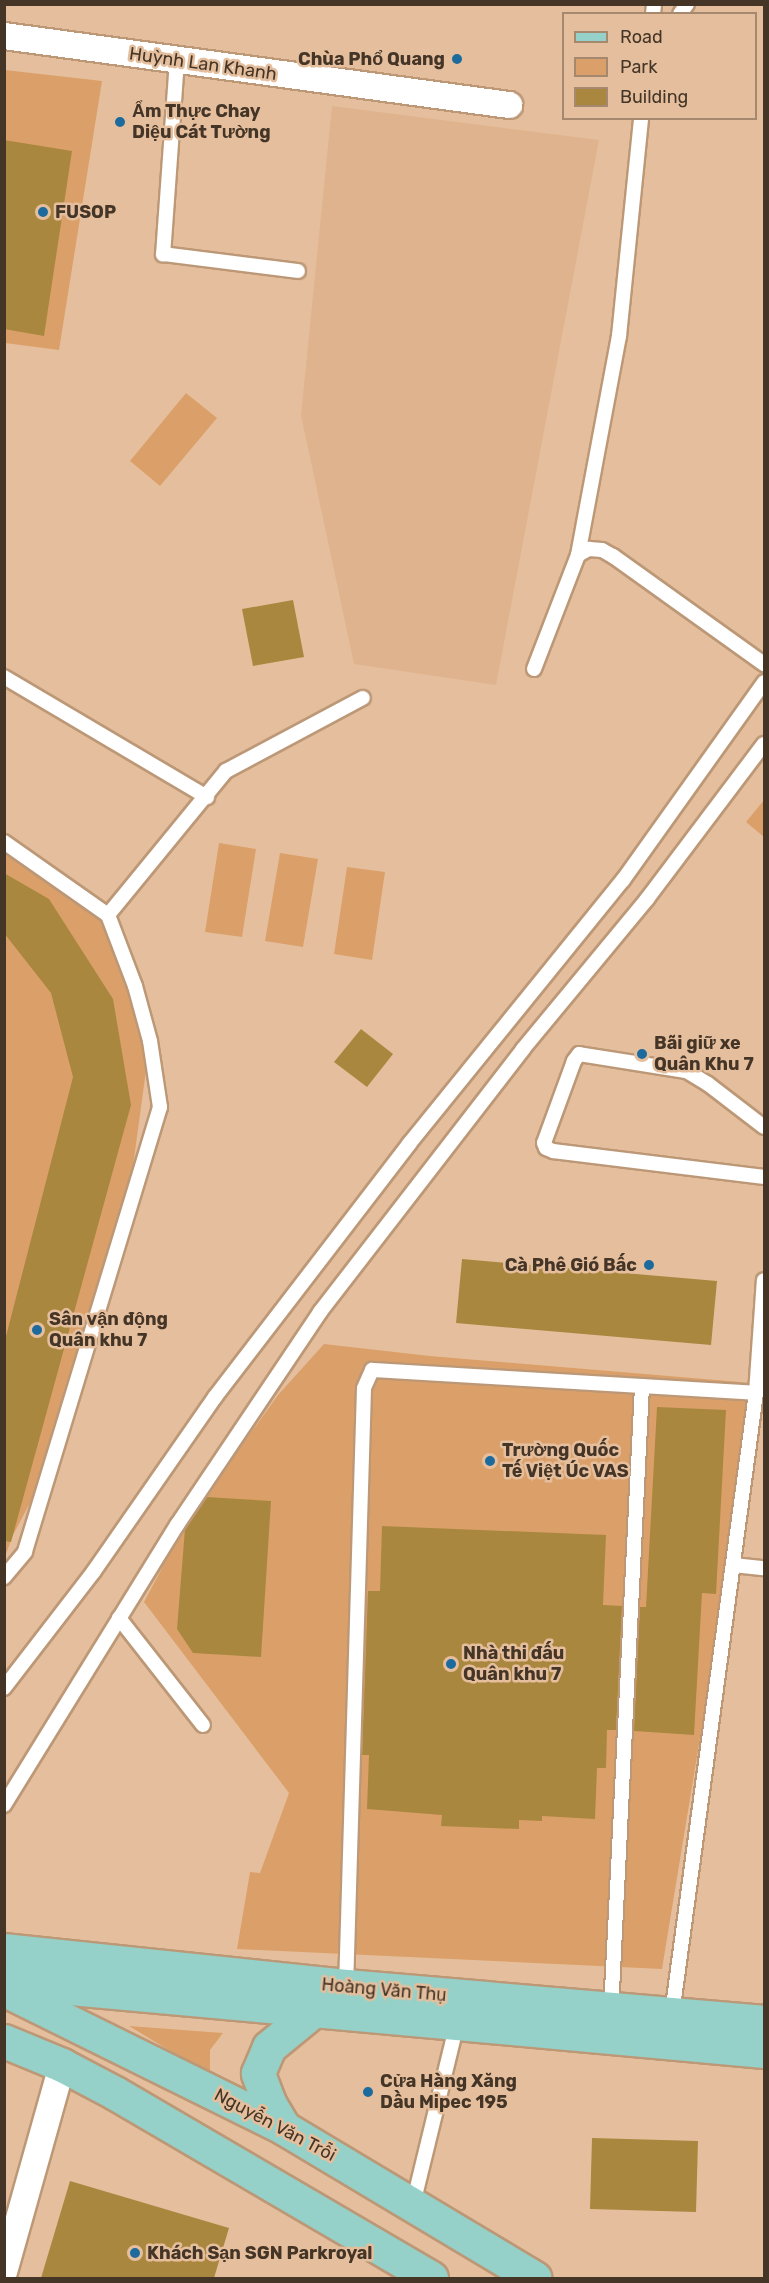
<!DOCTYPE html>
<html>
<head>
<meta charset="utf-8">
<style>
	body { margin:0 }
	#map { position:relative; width:769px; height:2283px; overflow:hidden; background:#e5bf9d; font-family:Rubik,sans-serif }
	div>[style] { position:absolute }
	.built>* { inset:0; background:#dfb38d }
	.green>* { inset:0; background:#dba069 }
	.building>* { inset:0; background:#aa873e }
	.roads { filter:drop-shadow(2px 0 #bc9877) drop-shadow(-2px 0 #bc9877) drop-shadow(0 2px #bc9877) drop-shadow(0 -2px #bc9877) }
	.service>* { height:14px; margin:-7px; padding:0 7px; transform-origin:7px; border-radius:7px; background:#fff }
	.minor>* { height:26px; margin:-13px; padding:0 13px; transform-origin:13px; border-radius:13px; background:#fff }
	.primary>* { height:33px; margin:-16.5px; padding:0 16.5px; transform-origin:16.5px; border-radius:16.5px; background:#95d1c8 }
	.dots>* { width:16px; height:16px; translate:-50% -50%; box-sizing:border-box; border:3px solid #e5bf9d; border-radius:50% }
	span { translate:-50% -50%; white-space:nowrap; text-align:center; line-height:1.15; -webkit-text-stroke:5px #e5bf9d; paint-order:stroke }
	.poi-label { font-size:18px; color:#443527; font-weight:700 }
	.right { translate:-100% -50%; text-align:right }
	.left { translate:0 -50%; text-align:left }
	.street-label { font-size:18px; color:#443527 }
	.frame { position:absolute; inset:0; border:6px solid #443527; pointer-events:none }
	.legend { position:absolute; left:562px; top:12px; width:195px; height:108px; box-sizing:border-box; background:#e5bf9d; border:2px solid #a5886e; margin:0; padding:8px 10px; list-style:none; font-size:18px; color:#443527 }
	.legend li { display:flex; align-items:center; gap:12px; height:30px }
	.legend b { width:30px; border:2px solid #a5886e }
</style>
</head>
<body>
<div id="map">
	<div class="built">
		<i style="clip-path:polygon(332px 106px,599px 140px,496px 685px,354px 664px,301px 415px)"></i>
	</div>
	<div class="green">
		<i style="clip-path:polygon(5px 70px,102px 81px,59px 350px,5px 343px)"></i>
		<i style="clip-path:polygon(186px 393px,217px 418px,160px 486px,130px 461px)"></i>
		<i style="clip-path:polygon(764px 800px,764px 837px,746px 822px)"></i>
		<i style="clip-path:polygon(5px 841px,108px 915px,150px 1041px,125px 1225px,55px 1456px,13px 1535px,5px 1557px)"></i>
		<i style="clip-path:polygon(219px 843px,256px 849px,242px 937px,205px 932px)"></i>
		<i style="clip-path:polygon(280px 853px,318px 859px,303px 947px,265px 941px)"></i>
		<i style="clip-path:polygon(347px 867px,385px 872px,372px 960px,334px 954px)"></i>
		<i style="clip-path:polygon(324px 1344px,430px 1356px,752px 1383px,702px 1726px,662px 1969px,237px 1949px,250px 1872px,260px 1873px,289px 1793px,144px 1602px,186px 1523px,278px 1395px)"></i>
		<i style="clip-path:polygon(129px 2026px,223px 2033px,210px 2050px,210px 2075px)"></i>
	</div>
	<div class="building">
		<i style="clip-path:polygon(4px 140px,72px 151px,44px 336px,4px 329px)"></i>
		<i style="clip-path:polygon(293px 600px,304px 657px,253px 666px,242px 609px)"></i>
		<i style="clip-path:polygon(4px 873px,49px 899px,113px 999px,131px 1105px,11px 1542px,4px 1541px,4px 1344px,73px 1077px,51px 993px,4px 933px)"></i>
		<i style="clip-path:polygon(361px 1029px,393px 1054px,367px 1087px,334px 1062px)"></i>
		<i style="clip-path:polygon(462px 1259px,717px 1281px,711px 1345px,456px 1323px)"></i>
		<i style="clip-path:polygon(657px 1407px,726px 1410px,716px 1594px,702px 1593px,694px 1735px,634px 1731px,640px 1607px,646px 1607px)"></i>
		<i style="clip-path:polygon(207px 1497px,271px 1501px,261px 1657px,193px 1653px,177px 1629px,185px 1529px)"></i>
		<i style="clip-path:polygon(382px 1526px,606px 1535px,603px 1605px,622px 1606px,616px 1730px,607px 1730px,606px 1768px,597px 1768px,595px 1819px,542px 1816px,542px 1821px,519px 1820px,519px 1829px,441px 1826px,442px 1815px,367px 1809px,369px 1755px,362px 1755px,368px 1591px,380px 1591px)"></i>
		<i style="clip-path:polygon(592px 2138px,698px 2141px,696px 2212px,590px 2209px)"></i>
		<i style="clip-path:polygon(70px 2181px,229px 2228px,214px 2278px,41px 2278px)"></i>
	</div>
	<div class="roads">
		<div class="service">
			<i style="left:653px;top:14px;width:10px;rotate:-84deg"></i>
			<i style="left:680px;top:14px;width:12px;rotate:-55deg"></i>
			<i style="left:177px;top:60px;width:195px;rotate:94.1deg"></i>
			<i style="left:163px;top:254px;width:136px;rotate:7.2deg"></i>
			<i style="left:578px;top:555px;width:223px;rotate:-79.4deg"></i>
			<i style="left:619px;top:336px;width:219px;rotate:-84.2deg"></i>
			<i style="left:534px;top:669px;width:122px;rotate:-68.9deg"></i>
			<i style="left:578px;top:555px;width:13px;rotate:-29deg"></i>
			<i style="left:589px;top:549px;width:13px;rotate:4deg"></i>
			<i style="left:602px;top:550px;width:13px;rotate:29deg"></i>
			<i style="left:613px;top:556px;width:186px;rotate:35.6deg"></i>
			<i style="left:4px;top:677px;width:236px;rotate:30.6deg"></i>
			<i style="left:4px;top:842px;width:127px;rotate:35.1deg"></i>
			<i style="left:108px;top:915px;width:76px;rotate:69.2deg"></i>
			<i style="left:135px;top:986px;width:57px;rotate:74.7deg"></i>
			<i style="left:150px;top:1041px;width:67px;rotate:81.4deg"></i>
			<i style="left:160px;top:1107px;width:465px;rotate:106.9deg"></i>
			<i style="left:25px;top:1552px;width:33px;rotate:130deg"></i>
			<i style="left:108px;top:915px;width:186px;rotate:-50.7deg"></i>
			<i style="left:226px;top:771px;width:155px;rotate:-28.1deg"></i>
			<i style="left:764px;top:1127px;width:71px;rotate:-142.5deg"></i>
			<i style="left:708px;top:1084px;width:26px;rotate:-149deg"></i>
			<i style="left:686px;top:1071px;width:108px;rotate:-171deg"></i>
			<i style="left:579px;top:1054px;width:9px;rotate:126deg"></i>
			<i style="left:574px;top:1061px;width:87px;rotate:110.1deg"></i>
			<i style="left:544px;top:1143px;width:5px;rotate:68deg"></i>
			<i style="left:546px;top:1148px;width:8px;rotate:23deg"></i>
			<i style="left:553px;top:1151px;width:213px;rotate:7deg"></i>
			<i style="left:733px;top:1565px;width:31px;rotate:6deg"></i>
			<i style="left:119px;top:1618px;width:136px;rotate:51.9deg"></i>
			<i style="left:4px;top:1688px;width:148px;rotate:-52.4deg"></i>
			<i style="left:94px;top:1571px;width:212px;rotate:-55.2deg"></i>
			<i style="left:215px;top:1397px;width:319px;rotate:-52.5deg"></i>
			<i style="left:409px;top:1144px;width:340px;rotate:-51deg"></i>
			<i style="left:623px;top:880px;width:243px;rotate:-54.5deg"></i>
			<i style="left:4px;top:1805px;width:329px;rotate:-58.3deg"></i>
			<i style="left:177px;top:1525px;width:257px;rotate:-56.1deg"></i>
			<i style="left:320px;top:1312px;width:332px;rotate:-52.3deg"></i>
			<i style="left:523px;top:1049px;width:195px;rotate:-50.4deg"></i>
			<i style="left:647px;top:899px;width:194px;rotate:-53deg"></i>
			<i style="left:346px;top:1988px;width:600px;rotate:-88.28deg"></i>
			<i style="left:364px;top:1388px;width:20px;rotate:-66deg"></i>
			<i style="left:372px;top:1370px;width:385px;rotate:3.4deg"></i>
			<i style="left:611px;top:2011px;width:626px;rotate:-87.16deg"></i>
			<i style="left:672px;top:2014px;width:627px;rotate:-82.3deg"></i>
			<i style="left:756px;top:1393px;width:113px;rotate:-86deg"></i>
			<i style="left:413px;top:2204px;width:186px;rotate:-76.3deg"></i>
		</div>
		<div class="minor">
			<i style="left:4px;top:36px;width:510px;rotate:7.78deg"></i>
			<i style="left:4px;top:2272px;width:215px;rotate:-74.3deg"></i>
		</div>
		<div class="primary">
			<i style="left:4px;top:1950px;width:344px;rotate:6deg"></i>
			<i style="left:346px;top:1986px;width:420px;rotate:4.9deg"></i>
			<i style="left:4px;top:1982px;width:763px;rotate:5.19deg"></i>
			<i style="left:5px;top:1990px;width:311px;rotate:26.3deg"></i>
			<i style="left:284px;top:2128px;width:292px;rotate:30.9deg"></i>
			<i style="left:4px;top:2041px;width:63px;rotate:22.5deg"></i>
			<i style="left:62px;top:2065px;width:60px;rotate:27.8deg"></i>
			<i style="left:115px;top:2093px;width:366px;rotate:30.3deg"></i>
			<i style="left:284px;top:2128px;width:27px;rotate:-121deg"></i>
			<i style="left:270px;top:2105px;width:34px;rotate:-111deg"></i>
			<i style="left:258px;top:2073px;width:28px;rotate:-67deg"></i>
			<i style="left:269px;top:2047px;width:58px;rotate:-39.4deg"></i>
		</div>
	</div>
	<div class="dots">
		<i style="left:457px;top:59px;background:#1d6a9c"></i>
		<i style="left:120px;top:122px;background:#1d6a9c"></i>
		<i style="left:43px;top:212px;background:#1d6a9c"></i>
		<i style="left:642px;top:1054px;background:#1d6a9c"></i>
		<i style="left:649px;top:1265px;background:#1d6a9c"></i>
		<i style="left:37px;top:1330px;background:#1d6a9c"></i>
		<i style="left:490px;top:1461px;background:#1d6a9c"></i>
		<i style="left:451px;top:1664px;background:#1d6a9c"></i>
		<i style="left:368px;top:2092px;background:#1d6a9c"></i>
		<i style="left:135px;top:2253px;background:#1d6a9c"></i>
	</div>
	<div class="poi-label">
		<span class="right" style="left:445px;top:59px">Chùa Phổ Quang</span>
		<span class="left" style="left:132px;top:122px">Ẩm Thực Chay<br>Diệu Cát Tường</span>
		<span class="left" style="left:55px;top:212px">FUSOP</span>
		<span class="left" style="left:654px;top:1054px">Bãi giữ xe<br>Quân Khu 7</span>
		<span class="right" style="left:637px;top:1265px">Cà Phê Gió Bấc</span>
		<span class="left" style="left:49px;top:1330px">Sân vận động<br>Quân khu 7</span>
		<span class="left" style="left:502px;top:1461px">Trường Quốc<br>Tế Việt Úc VAS</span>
		<span class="left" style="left:463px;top:1664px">Nhà thi đấu<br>Quân khu 7</span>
		<span class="left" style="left:380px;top:2092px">Cửa Hàng Xăng<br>Dầu Mipec 195</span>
		<span class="left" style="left:147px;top:2253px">Khách Sạn SGN Parkroyal</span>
	</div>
	<div class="street-label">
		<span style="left:203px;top:64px;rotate:8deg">Huỳnh Lan Khanh</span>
		<span style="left:384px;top:1990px;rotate:5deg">Hoàng Văn Thụ</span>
		<span style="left:275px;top:2125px;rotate:28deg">Nguyễn Văn Trỗi</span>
	</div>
	<div class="frame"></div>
	<ul class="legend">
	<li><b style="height:8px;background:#95d1c8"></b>Road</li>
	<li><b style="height:16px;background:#dba069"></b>Park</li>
	<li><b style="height:16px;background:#aa873e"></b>Building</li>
	</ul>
</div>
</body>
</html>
